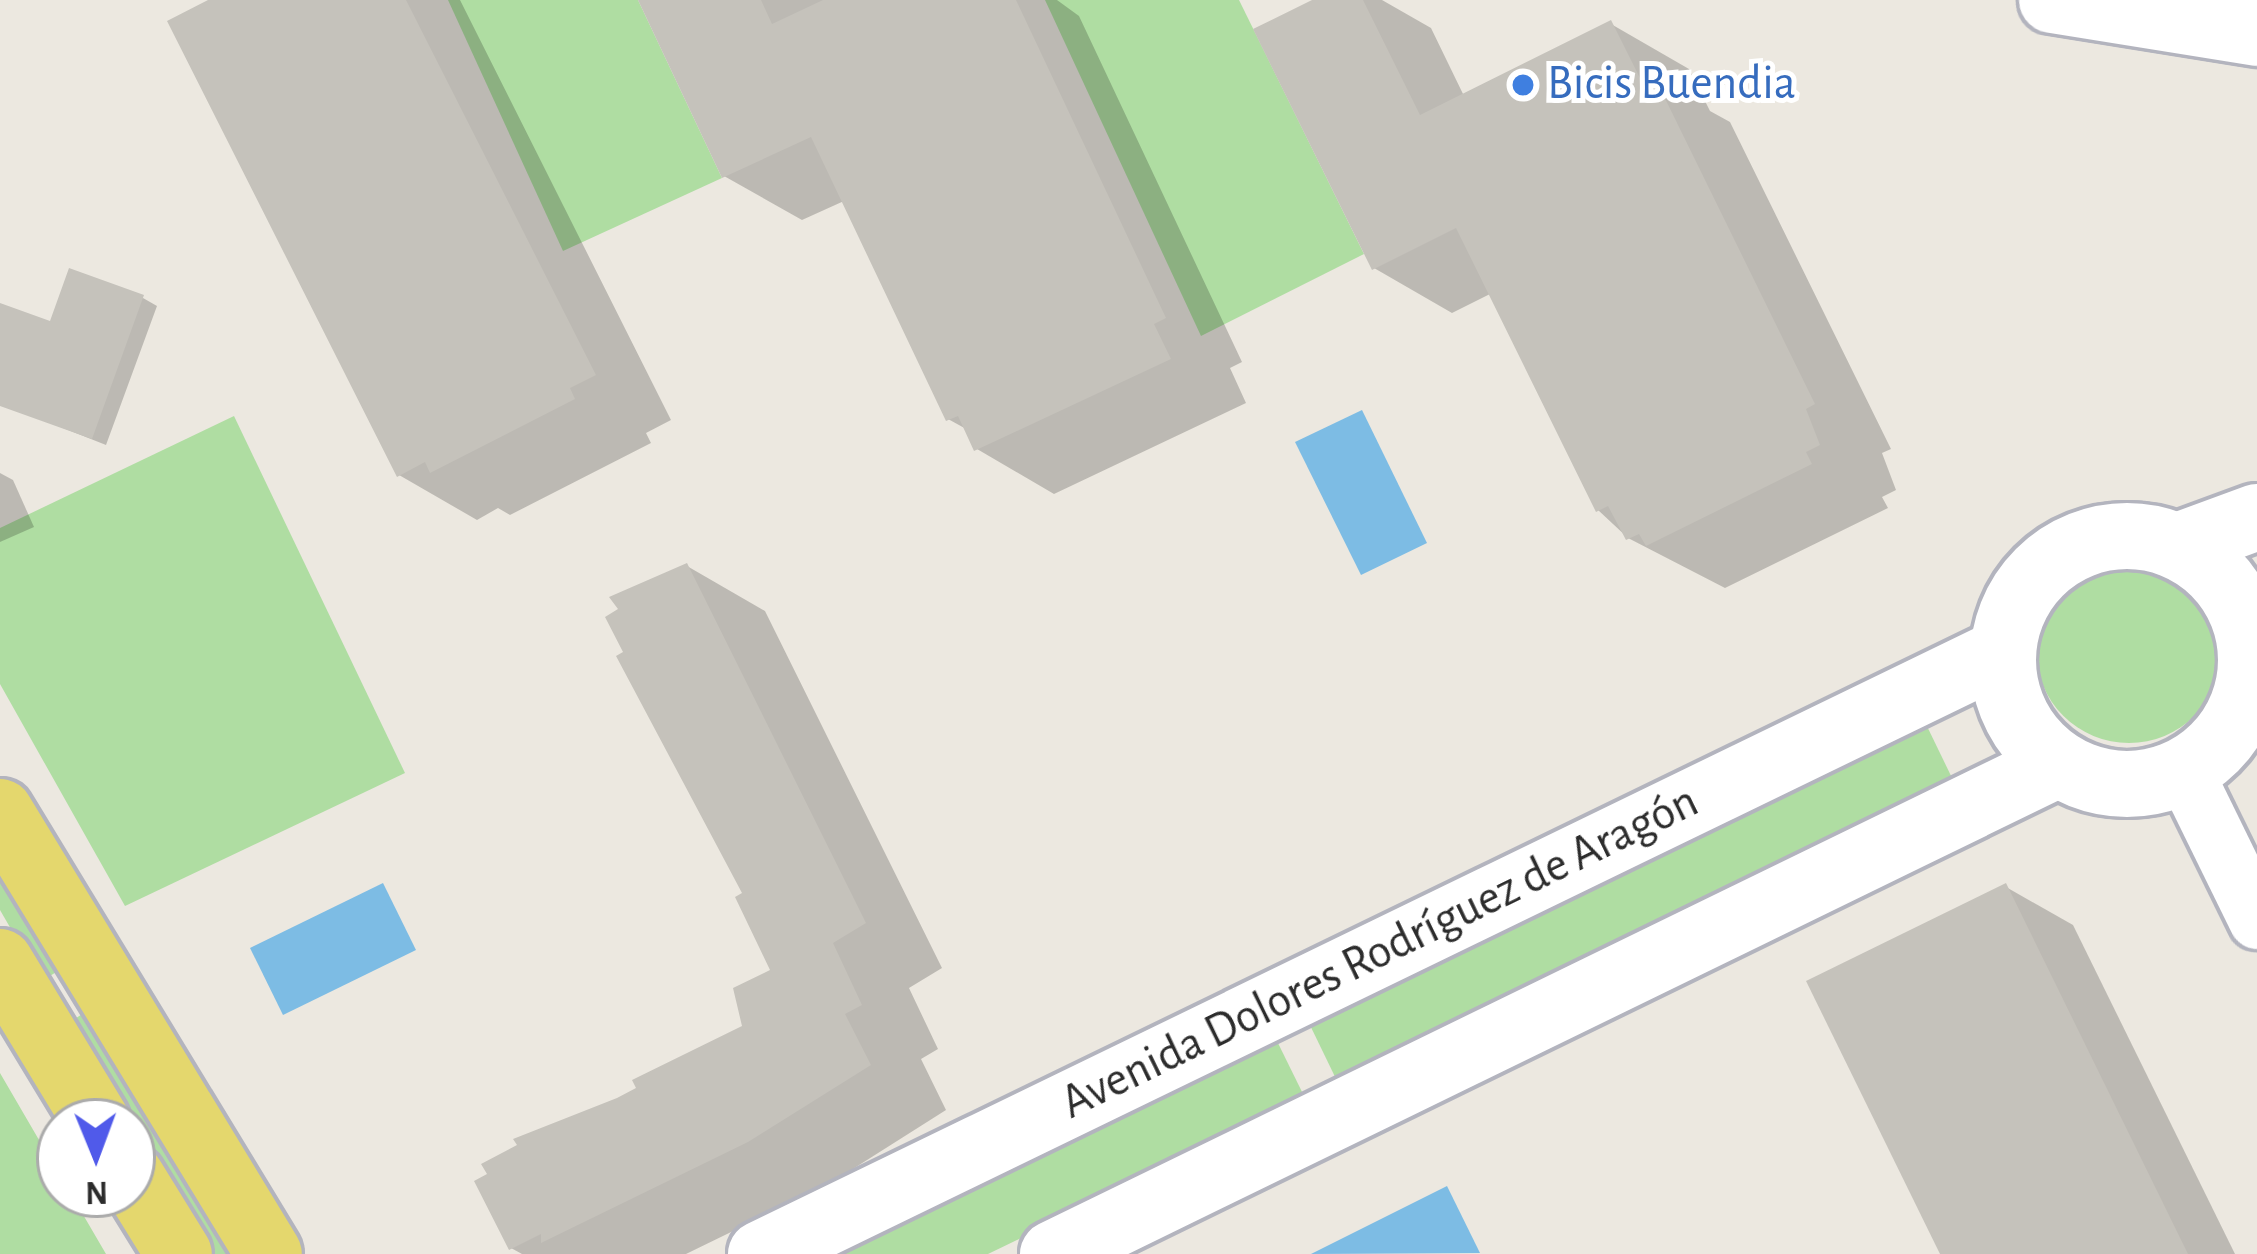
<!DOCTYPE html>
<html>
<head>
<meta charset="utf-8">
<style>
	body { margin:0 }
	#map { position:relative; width:2257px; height:1254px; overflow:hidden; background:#ece8e0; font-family:"Alegreya Sans",sans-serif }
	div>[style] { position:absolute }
	.green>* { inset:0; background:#afdda2 }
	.round { border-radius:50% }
	.water>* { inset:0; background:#7dbce4 }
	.shadow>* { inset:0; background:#0003 }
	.building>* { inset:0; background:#c5c2bb }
	.roads { filter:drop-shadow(3px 0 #b3b4be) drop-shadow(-3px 0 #b3b4be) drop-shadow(0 3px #b3b4be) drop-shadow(0 -3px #b3b4be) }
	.minor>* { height:57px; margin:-28.5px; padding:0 28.5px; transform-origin:28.5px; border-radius:28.5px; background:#fff }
	.tertiary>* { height:66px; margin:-33px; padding:0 33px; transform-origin:33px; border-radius:33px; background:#fff }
	.secondary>* { height:66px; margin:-33px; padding:0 33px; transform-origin:33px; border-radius:33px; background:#fff }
	.secondary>.ring { margin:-33px; padding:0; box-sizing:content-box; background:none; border:66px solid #fff; border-radius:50% }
	.primary>* { height:66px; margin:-33px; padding:0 33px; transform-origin:33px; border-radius:33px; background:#e4d76d }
	.dots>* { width:33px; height:33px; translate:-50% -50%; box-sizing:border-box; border:6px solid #fff; border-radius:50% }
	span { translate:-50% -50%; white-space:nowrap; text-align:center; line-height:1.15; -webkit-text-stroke:10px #fff; paint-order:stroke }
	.shop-label { font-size:48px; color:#366cbe }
	.left { translate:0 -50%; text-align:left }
	.street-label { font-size:48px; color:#2c2c2c }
	.north { position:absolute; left:36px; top:1098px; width:120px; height:120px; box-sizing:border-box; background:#fff; border:3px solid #ababab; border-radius:50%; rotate:179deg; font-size:33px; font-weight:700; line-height:48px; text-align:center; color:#2c2c2c }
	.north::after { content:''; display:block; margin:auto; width:42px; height:54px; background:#505aea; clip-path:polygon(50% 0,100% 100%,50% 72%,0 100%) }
</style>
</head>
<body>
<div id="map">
	<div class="green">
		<i style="clip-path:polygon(448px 0,638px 0,722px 178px,563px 251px)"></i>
		<i style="clip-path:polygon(1045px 0,1239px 0,1364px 254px,1201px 336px)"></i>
		<i style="clip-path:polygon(234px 416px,405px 773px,125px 906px,0 684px,0 528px)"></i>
		<i class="round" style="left:2036px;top:557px;width:186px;height:186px"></i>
		<i style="clip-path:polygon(1923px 718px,1954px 782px,1338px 1083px,1307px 1019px)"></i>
		<i style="clip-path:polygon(0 865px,60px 970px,41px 981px,0 910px)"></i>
		<i style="clip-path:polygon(84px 1013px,234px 1254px,208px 1254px,132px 1132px,65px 1025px)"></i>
		<i style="clip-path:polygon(1275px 1037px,1306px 1100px,988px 1254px,827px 1254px)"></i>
		<i style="clip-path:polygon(0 1073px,60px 1176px,60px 1194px,71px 1194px,106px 1254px,0 1254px)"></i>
	</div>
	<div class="water">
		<i style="clip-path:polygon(1362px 410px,1427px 543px,1361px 575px,1295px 442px)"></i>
		<i style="clip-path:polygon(383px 883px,416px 950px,283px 1015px,250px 948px)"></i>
		<i style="clip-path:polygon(1447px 1186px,1480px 1253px,1311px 1254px)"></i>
	</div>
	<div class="shadow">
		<i style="clip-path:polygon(215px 0,460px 0,671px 420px,646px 433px,651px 443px,510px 515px,498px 508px,477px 520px,399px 475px)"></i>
		<i style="clip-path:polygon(642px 0,1057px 0,1079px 16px,1242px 362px,1230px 368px,1246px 403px,1054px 494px,977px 449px,968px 430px,948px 419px,844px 201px,802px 220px,724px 176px)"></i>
		<i style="clip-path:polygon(1319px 0,1382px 0,1431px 28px,1464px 96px,1611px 24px,1689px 69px,1710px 111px,1730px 122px,1891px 449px,1882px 453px,1896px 490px,1882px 497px,1888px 508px,1725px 588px,1628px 538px,1598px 510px,1492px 293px,1452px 313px,1374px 268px)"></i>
		<i style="clip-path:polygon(143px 298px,157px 306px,106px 445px,0 403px,0 306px,52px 324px)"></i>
		<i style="clip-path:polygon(0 473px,13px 480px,34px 527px,0 542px)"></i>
		<i style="clip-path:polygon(687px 566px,765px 611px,942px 968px,909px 988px,938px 1049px,921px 1059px,946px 1110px,826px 1186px,686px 1254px,522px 1254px,511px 1248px,618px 1100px,745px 1027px,774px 971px,746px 894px)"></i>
		<i style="clip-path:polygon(2006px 887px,2073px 925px,2235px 1254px,1944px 1254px)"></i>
	</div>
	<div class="building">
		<i style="clip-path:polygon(208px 0,406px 0,596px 375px,570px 388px,575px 399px,430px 473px,425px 462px,397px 477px,167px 21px)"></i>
		<i style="clip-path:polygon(638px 0,761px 0,772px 24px,823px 0,1016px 0,1166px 318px,1154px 324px,1171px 359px,974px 451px,958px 416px,946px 421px,811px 137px,722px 178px)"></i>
		<i style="clip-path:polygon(1312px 0,1363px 0,1420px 115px,1611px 20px,1641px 80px,1653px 74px,1815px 404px,1806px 409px,1820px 445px,1806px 452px,1812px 464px,1646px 546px,1639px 534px,1626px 540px,1608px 506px,1596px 512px,1456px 228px,1372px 270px,1253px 29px)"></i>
		<i style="clip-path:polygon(69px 268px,144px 295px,92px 439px,0 406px,0 303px,50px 321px)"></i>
		<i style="clip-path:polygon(687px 563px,866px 923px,833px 943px,862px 1005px,845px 1014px,871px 1065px,748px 1142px,541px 1243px,541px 1234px,509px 1250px,474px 1181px,487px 1174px,481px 1164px,517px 1145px,513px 1139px,617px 1098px,636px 1088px,632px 1080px,742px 1026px,733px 988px,770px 970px,735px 897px,742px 893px,616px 656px,623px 652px,605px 617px,618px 609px,609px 597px)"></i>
		<i style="clip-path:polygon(2006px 883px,2188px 1254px,1940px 1254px,1806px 981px)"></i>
	</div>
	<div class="roads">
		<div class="minor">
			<i style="left:2184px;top:771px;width:166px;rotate:63.9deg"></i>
		</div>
		<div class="tertiary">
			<i style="left:2052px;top:0;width:208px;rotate:9.1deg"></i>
		</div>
		<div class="secondary">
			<i class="ring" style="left:2003px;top:536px;width:182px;height:182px"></i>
			<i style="left:2178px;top:546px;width:84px;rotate:-20.2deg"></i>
			<i style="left:761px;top:1254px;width:1376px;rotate:-25.89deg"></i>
			<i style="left:1053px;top:1254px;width:1118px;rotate:-25.99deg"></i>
		</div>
		<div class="primary">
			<i style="left:0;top:812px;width:517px;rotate:58.68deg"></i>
			<i style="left:0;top:962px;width:187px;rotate:58.8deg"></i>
			<i style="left:132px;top:1178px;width:89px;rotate:58.3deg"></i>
		</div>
	</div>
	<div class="dots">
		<i style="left:1523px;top:85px;background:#3f7fe0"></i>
	</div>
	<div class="shop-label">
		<span class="left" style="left:1547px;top:85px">Bicis Buendia</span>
	</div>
	<div class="street-label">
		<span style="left:1380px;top:953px;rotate:-26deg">Avenida Dolores Rodríguez de Aragón</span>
	</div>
	<div class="north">N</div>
</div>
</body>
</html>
